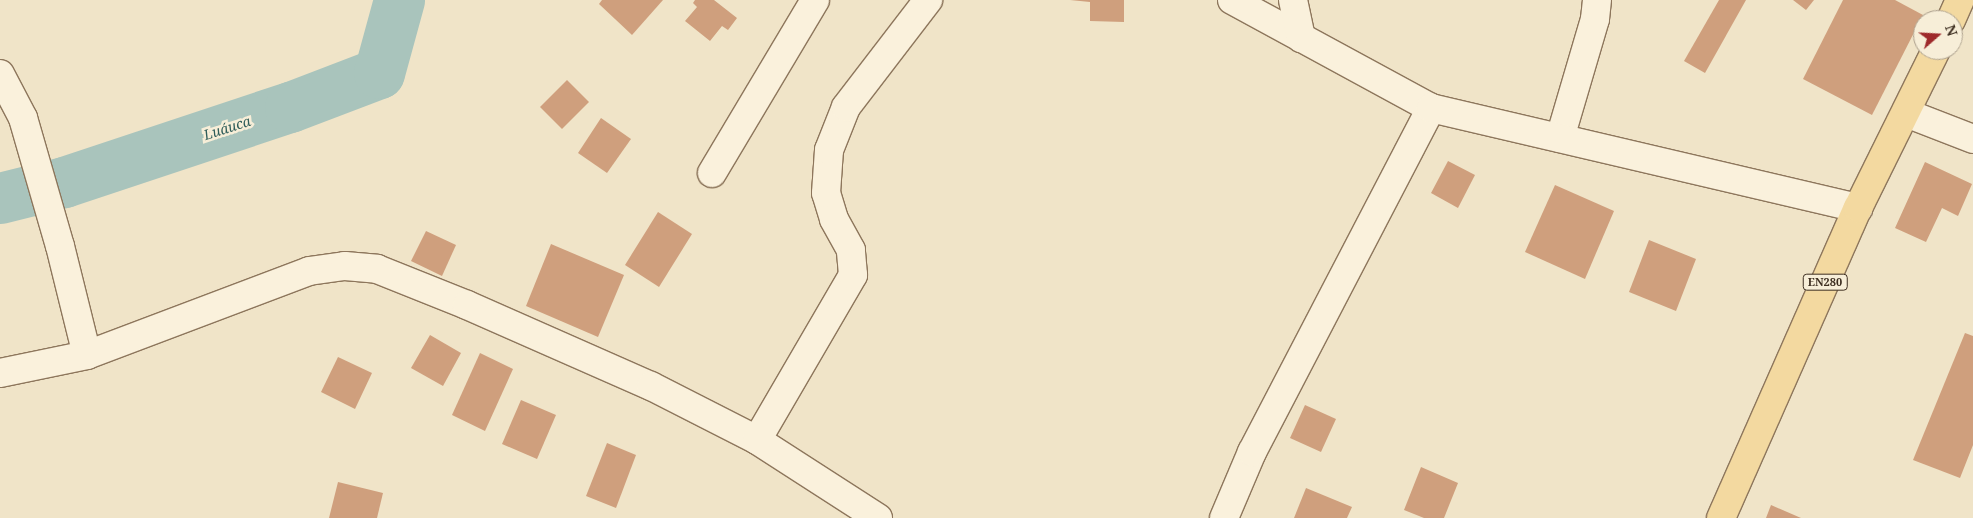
<!DOCTYPE html>
<html>
<head>
<meta charset="utf-8">
<style>
	body { margin:0 }
	#map { position:relative; width:1973px; height:518px; overflow:hidden; background:#f0e4c8; font-family:"Noto Serif",serif }
	div>[style] { position:absolute }
	.river>* { height:51px; margin:-25.5px; padding:0 25.5px; transform-origin:25.5px; border-radius:25.5px; background:#a9c4bc }
	.building>* { inset:0; background:#cf9f7d }
	.roads { filter:drop-shadow(1px 0 #8d765c) drop-shadow(-1px 0 #8d765c) drop-shadow(0 1px #8d765c) drop-shadow(0 -1px #8d765c) }
	.minor>* { height:28px; margin:-14px; padding:0 14px; transform-origin:14px; border-radius:14px; background:#faf1dc }
	.primary>* { height:28px; margin:-14px; padding:0 14px; transform-origin:14px; border-radius:14px; background:#f3d9a0 }
	span { translate:-50% -50%; white-space:nowrap; text-align:center; line-height:1.15; -webkit-text-stroke:5px #f7eed8; paint-order:stroke }
	.shield-label span { padding:1px 4px; background:#f7eed8; border:1px solid; border-radius:4px; -webkit-text-stroke-width:0 }
	.shield-label { font-size:11px; color:#3d2e20; font-weight:700 }
	.water-label { font-size:14px; color:#2f5d5a; font-style:italic }
	.north { position:absolute; left:1913px; top:10px; width:50px; height:50px; box-sizing:border-box; background:#f7eed8; border:1px solid #ada18e; border-radius:50%; rotate:71deg; font-size:14px; font-weight:700; line-height:20px; text-align:center; color:#3d2e20 }
	.north::after { content:''; display:block; margin:auto; width:18px; height:22px; background:#9e2a2b; clip-path:polygon(50% 0,100% 100%,50% 72%,0 100%) }
</style>
</head>
<body>
<div id="map">
	<div class="river">
		<i style="left:0;top:198px;width:66px;rotate:-14deg"></i>
		<i style="left:64px;top:182px;width:238px;rotate:-18.4deg"></i>
		<i style="left:290px;top:107px;width:95px;rotate:-20.9deg"></i>
		<i style="left:379px;top:73px;width:76px;rotate:-74.7deg"></i>
	</div>
	<div class="building">
		<i style="clip-path:polygon(602px 0,663px 0,632px 35px,599px 4px)"></i>
		<i style="clip-path:polygon(695px 0,714px 0,737px 18px,728px 30px,722px 26px,710px 41px,685px 21px,697px 7px,693px 3px)"></i>
		<i style="clip-path:polygon(1070px 0,1124px 0,1124px 22px,1090px 21px,1090px 2px)"></i>
		<i style="clip-path:polygon(1719px 0,1746px 0,1705px 73px,1684px 61px)"></i>
		<i style="clip-path:polygon(1793px 0,1814px 0,1806px 10px)"></i>
		<i style="clip-path:polygon(1843px 0,1895px 0,1923px 15px,1872px 115px,1803px 79px)"></i>
		<i style="clip-path:polygon(567px 80px,589px 102px,562px 129px,540px 107px)"></i>
		<i style="clip-path:polygon(601px 118px,631px 139px,607px 173px,578px 153px)"></i>
		<i style="clip-path:polygon(1448px 161px,1475px 175px,1458px 208px,1431px 193px)"></i>
		<i style="clip-path:polygon(1925px 162px,1972px 184px,1958px 216px,1942px 208px,1926px 242px,1895px 228px)"></i>
		<i style="clip-path:polygon(1555px 185px,1614px 211px,1585px 279px,1525px 252px)"></i>
		<i style="clip-path:polygon(658px 212px,692px 234px,659px 287px,625px 265px)"></i>
		<i style="clip-path:polygon(426px 231px,456px 245px,442px 276px,411px 261px)"></i>
		<i style="clip-path:polygon(1649px 240px,1696px 259px,1676px 311px,1629px 292px)"></i>
		<i style="clip-path:polygon(551px 244px,624px 275px,598px 337px,526px 306px)"></i>
		<i style="clip-path:polygon(1965px 333px,1973px 336px,1973px 445px,1960px 478px,1913px 460px)"></i>
		<i style="clip-path:polygon(430px 335px,461px 353px,443px 386px,411px 368px)"></i>
		<i style="clip-path:polygon(480px 353px,513px 369px,485px 431px,452px 415px)"></i>
		<i style="clip-path:polygon(338px 357px,372px 373px,355px 409px,321px 392px)"></i>
		<i style="clip-path:polygon(521px 400px,556px 415px,537px 459px,502px 444px)"></i>
		<i style="clip-path:polygon(1305px 405px,1336px 419px,1321px 452px,1290px 438px)"></i>
		<i style="clip-path:polygon(607px 443px,636px 455px,616px 508px,586px 496px)"></i>
		<i style="clip-path:polygon(1421px 467px,1458px 483px,1444px 518px,1424px 518px,1404px 510px)"></i>
		<i style="clip-path:polygon(338px 482px,383px 493px,377px 518px,329px 518px)"></i>
		<i style="clip-path:polygon(1306px 488px,1352px 507px,1347px 518px,1294px 518px)"></i>
		<i style="clip-path:polygon(1771px 505px,1801px 518px,1766px 518px)"></i>
	</div>
	<div class="roads">
		<div class="minor">
			<i style="left:1232px;top:0;width:226px;rotate:28.5deg"></i>
			<i style="left:1293px;top:0;width:39px;rotate:78deg"></i>
			<i style="left:0;top:74px;width:50px;rotate:62.4deg"></i>
			<i style="left:23px;top:118px;width:133px;rotate:73.9deg"></i>
			<i style="left:60px;top:246px;width:112px;rotate:76.1deg"></i>
			<i style="left:1906px;top:113px;width:72px;rotate:21.2deg"></i>
			<i style="left:1560px;top:138px;width:124px;rotate:-73.6deg"></i>
			<i style="left:1595px;top:19px;width:19px;rotate:-84deg"></i>
			<i style="left:712px;top:173px;width:201px;rotate:-59.2deg"></i>
			<i style="left:0;top:373px;width:89px;rotate:-11.7deg"></i>
			<i style="left:87px;top:355px;width:237px;rotate:-20.7deg"></i>
			<i style="left:309px;top:271px;width:36px;rotate:-8deg"></i>
			<i style="left:345px;top:266px;width:32px;rotate:5deg"></i>
			<i style="left:377px;top:269px;width:97px;rotate:21.8deg"></i>
			<i style="left:467px;top:305px;width:201px;rotate:23.8deg"></i>
			<i style="left:651px;top:386px;width:119px;rotate:27deg"></i>
			<i style="left:757px;top:440px;width:144px;rotate:32.8deg"></i>
			<i style="left:757px;top:440px;width:191px;rotate:-59.8deg"></i>
			<i style="left:853px;top:275px;width:25px;rotate:-95deg"></i>
			<i style="left:851px;top:250px;width:35px;rotate:-119deg"></i>
			<i style="left:834px;top:219px;width:27px;rotate:-107deg"></i>
			<i style="left:826px;top:193px;width:43px;rotate:-86deg"></i>
			<i style="left:829px;top:150px;width:46px;rotate:-68.4deg"></i>
			<i style="left:846px;top:107px;width:135px;rotate:-52.5deg"></i>
			<i style="left:1224px;top:518px;width:72px;rotate:-67deg"></i>
			<i style="left:1252px;top:452px;width:388px;rotate:-62.5deg"></i>
			<i style="left:1431px;top:108px;width:439px;rotate:13.2deg"></i>
		</div>
		<div class="primary">
			<i style="left:1951px;top:20px;width:22px;rotate:-66deg"></i>
			<i style="left:1721px;top:518px;width:339px;rotate:-66.2deg"></i>
			<i style="left:1858px;top:208px;width:176px;rotate:-63.7deg"></i>
		</div>
	</div>
	<div class="shield-label">
		<span style="left:1825px;top:282px">EN280</span>
	</div>
	<div class="water-label">
		<span style="left:227px;top:128px;rotate:-18deg">Luáuca</span>
	</div>
	<div class="north">N</div>
</div>
</body>
</html>
